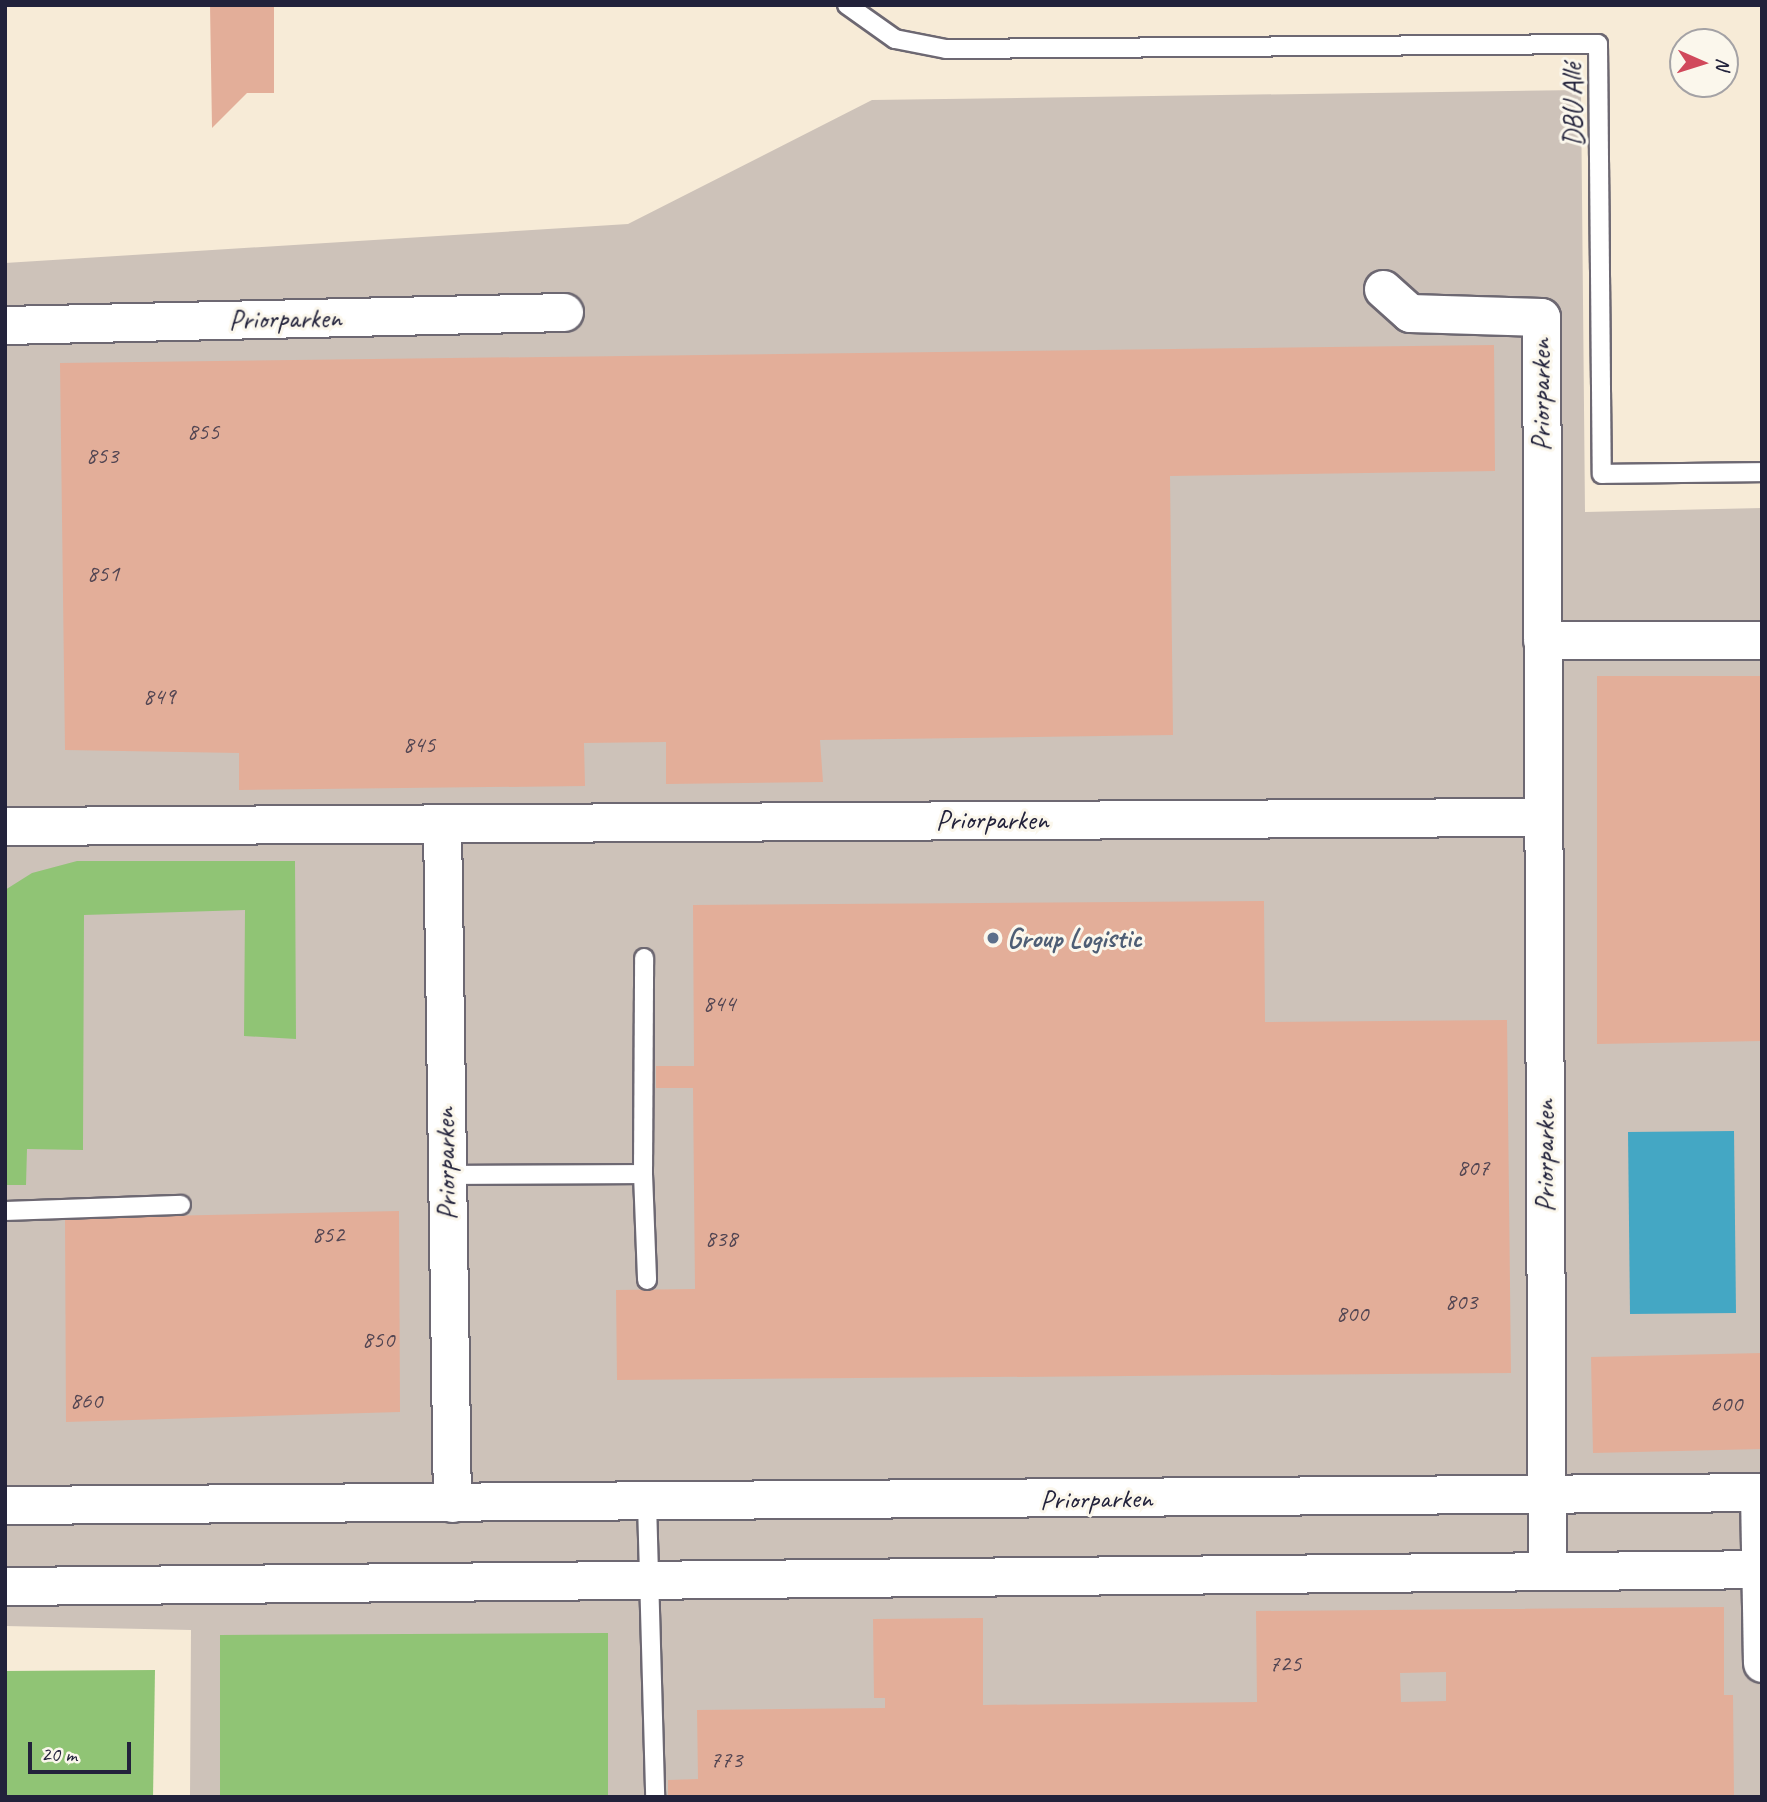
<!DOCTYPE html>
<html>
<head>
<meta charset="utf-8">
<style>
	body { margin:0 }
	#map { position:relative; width:1767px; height:1802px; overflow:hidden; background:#f7ebd7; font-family:Caveat,sans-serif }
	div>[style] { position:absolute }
	.industrial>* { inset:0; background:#cdc2b9 }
	.green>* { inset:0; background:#90c475 }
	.water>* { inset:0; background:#44a7c4 }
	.building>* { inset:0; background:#e3ae99 }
	.roads { filter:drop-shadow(2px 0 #6d6872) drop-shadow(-2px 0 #6d6872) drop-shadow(0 2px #6d6872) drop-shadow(0 -2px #6d6872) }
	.lane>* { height:18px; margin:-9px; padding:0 9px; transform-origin:9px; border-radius:9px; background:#fff }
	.street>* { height:37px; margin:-18.5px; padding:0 18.5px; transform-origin:18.5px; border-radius:18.5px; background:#fff }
	.dots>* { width:19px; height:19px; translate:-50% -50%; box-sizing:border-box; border:4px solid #fbf7ec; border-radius:50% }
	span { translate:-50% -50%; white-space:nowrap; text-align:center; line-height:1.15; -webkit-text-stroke:6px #fbf7ec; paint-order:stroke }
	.number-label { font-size:24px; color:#524552 }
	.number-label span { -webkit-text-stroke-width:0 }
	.street-label { font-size:28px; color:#22223b }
	.service-label { font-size:28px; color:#4e5e75; font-weight:700 }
	.left { translate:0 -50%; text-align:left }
	.frame { position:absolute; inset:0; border:7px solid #22223b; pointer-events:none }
	.north { position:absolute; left:1669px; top:28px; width:70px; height:70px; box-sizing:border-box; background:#fbf7ec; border:2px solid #a4a2a5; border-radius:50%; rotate:93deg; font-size:19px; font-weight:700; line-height:28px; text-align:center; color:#22223b }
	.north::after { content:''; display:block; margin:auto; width:24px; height:32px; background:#d1495b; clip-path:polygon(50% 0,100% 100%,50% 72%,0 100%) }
	.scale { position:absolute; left:28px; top:1742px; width:103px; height:32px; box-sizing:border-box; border:4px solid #22223b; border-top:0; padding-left:9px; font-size:21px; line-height:24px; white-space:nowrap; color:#22223b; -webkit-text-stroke:5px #fbf7ec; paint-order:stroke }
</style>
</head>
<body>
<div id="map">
	<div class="industrial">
		<i style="clip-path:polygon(1581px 90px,1585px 512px,1762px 508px,1762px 1797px,190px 1797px,191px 1630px,5px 1626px,5px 263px,628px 224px,872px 100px)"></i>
	</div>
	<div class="green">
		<i style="clip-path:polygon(77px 861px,295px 861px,296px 1039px,244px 1036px,245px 910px,84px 915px,83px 1150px,27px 1149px,26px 1185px,5px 1185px,5px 890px,32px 873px)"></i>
		<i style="clip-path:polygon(608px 1633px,608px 1797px,220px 1797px,220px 1635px)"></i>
		<i style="clip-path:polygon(155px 1670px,153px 1797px,5px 1797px,5px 1671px)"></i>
	</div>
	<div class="water">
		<i style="clip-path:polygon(1734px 1131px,1736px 1313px,1630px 1314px,1628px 1132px)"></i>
	</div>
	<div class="building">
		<i style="clip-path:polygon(210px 5px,274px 5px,274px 93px,247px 93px,212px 128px)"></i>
		<i style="clip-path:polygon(1494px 345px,1495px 471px,1170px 476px,1173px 735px,820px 740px,823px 782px,666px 784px,666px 742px,584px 743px,585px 786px,239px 790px,239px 753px,65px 750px,60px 363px)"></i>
		<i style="clip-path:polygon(1597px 676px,1762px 676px,1762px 1041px,1597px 1044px)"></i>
		<i style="clip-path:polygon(1264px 901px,1265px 1022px,1507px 1020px,1511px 1373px,617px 1380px,616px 1290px,695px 1289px,693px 1088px,656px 1088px,656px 1066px,694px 1066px,693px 905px)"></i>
		<i style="clip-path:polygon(399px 1211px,400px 1412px,66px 1422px,65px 1218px)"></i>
		<i style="clip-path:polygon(1762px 1353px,1762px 1449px,1593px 1453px,1591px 1357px)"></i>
		<i style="clip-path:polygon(evenodd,1724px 1607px,1724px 1695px,1733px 1695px,1734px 1797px,668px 1797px,668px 1780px,698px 1779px,697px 1710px,885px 1708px,885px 1698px,874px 1698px,873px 1619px,983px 1618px,983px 1705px,1257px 1702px,1256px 1611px,1724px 1607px,1446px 1672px,1446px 1701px,1401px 1702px,1400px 1673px,1446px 1672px)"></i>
	</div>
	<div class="roads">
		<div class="lane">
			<i style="left:847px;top:5px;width:59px;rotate:35.3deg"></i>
			<i style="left:895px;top:39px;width:52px;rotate:11.1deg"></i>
			<i style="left:946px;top:49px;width:652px;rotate:-0.44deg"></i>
			<i style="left:1598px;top:44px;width:430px;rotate:89.5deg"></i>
			<i style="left:1602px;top:474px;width:160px;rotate:-0.7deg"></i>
			<i style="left:643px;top:1174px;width:216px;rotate:-89.7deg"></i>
			<i style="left:446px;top:1175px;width:197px;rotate:-0.3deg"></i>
			<i style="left:643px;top:1174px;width:106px;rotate:87.8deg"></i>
			<i style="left:5px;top:1211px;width:176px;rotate:-2deg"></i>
			<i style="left:647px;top:1503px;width:294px;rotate:88.4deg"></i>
		</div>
		<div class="street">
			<i style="left:1383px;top:289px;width:36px;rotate:42deg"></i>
			<i style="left:1410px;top:313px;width:131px;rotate:1.7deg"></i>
			<i style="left:1541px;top:317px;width:1251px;rotate:89.73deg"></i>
			<i style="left:5px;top:325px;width:559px;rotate:-1.33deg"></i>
			<i style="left:1542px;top:640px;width:220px"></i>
			<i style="left:442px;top:824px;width:679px;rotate:89.16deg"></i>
			<i style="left:5px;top:826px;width:1538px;rotate:-0.34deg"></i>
			<i style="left:1759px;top:1492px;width:171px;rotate:89deg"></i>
			<i style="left:5px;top:1505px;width:1757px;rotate:-0.42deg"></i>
			<i style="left:5px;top:1586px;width:1757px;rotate:-0.55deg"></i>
		</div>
	</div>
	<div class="dots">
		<i style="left:993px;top:938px;background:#5c6f8a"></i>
	</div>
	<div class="number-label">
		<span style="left:203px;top:432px">855</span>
		<span style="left:102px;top:456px">853</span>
		<span style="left:103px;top:574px">851</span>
		<span style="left:159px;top:697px">849</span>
		<span style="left:419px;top:745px">845</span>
		<span style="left:719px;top:1004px">844</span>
		<span style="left:1473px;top:1168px">807</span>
		<span style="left:328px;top:1235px">852</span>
		<span style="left:721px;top:1239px">838</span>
		<span style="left:1461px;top:1302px">803</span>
		<span style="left:1352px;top:1314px">800</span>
		<span style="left:378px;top:1340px">850</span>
		<span style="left:86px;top:1401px">860</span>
		<span style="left:1726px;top:1404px">600</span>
		<span style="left:1285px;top:1664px">725</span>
		<span style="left:726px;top:1760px">773</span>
	</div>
	<div class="street-label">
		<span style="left:1573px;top:105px;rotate:-91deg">DBU Allé</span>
		<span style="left:285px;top:319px;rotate:-1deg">Priorparken</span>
		<span style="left:1541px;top:395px;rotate:-90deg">Priorparken</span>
		<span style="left:992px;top:820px">Priorparken</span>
		<span style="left:1545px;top:1156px;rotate:-90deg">Priorparken</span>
		<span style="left:446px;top:1164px;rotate:-91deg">Priorparken</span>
		<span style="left:1096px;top:1499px;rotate:-1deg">Priorparken</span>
	</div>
	<div class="service-label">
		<span class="left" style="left:1007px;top:938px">Group Logistic</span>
	</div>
	<div class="frame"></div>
	<div class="north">N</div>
	<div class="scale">20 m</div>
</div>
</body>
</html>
